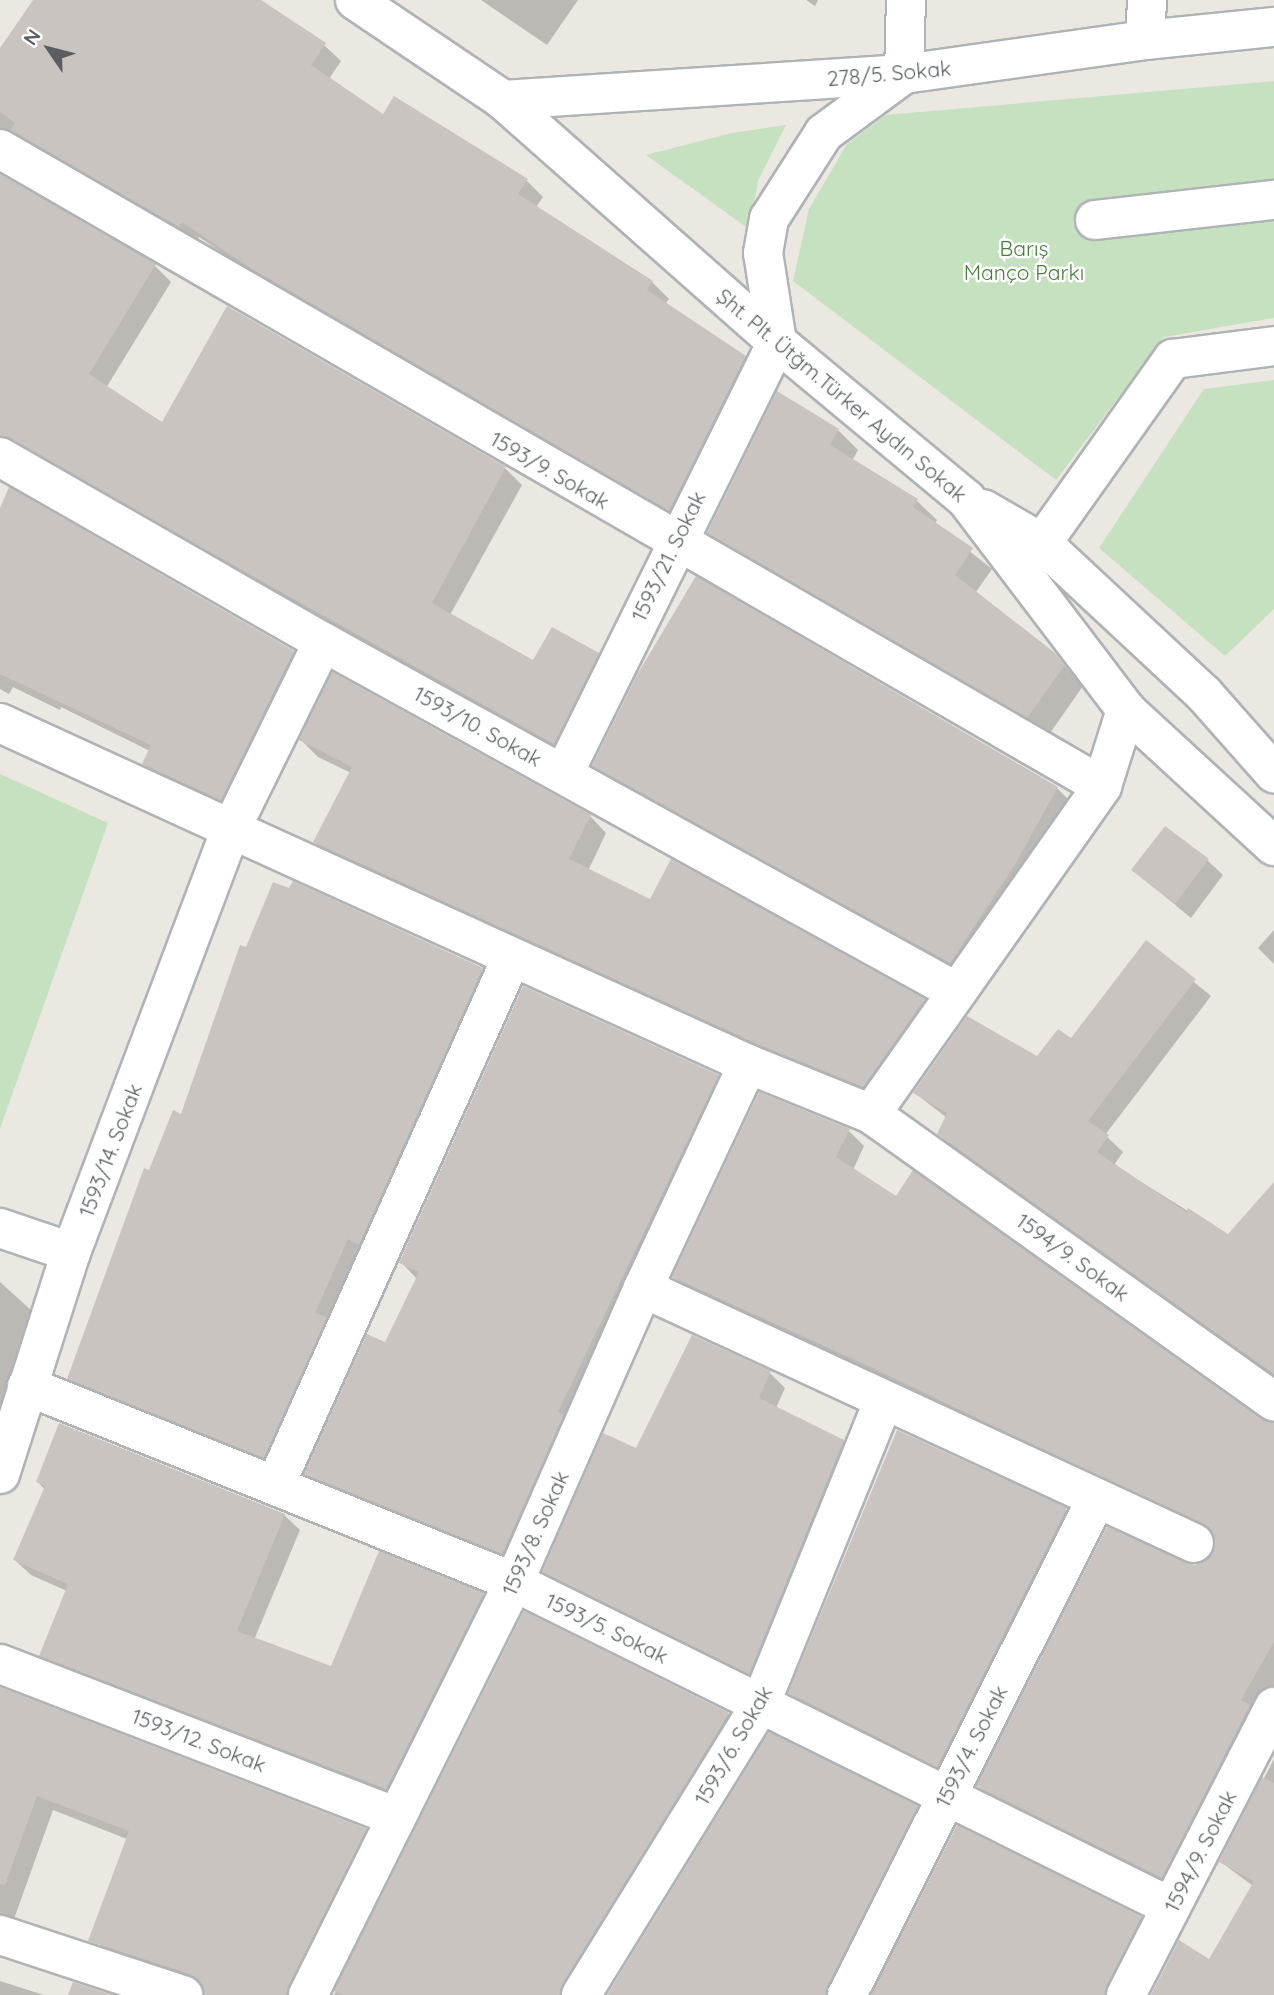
<!DOCTYPE html>
<html>
<head>
<meta charset="utf-8">
<style>
	body { margin:0 }
	#map { position:relative; width:1274px; height:1995px; overflow:hidden; background:#ebe7e1; font-family:Quicksand,sans-serif }
	div>[style] { position:absolute }
	.green>* { inset:0; background:#c6e1bf }
	.shadow>* { inset:0; background:#0003 }
	.building>* { inset:0; background:#c9c4c0 }
	.roads { filter:drop-shadow(2px 0 #afb3b6) drop-shadow(-2px 0 #afb3b6) drop-shadow(0 2px #afb3b6) drop-shadow(0 -2px #afb3b6) }
	.pedestrian>* { height:38px; margin:-19px; padding:0 19px; transform-origin:19px; border-radius:19px; background:#fff }
	.minor>* { height:38px; margin:-19px; padding:0 19px; transform-origin:19px; border-radius:19px; background:#fff }
	.tertiary>* { height:38px; margin:-19px; padding:0 19px; transform-origin:19px; border-radius:19px; background:#fff }
	.secondary>* { height:38px; margin:-19px; padding:0 19px; transform-origin:19px; border-radius:19px; background:#fff }
	span { translate:-50% -50%; white-space:nowrap; text-align:center; line-height:1.15; -webkit-text-stroke:5px #fff; paint-order:stroke }
	.street-label { font-size:21px; color:#5a5e61 }
	.park-label { font-size:21px; color:#457f3a }
	.north { position:absolute; left:14px; top:14px; width:70px; height:70px; -webkit-text-stroke:5px #fff; paint-order:stroke; rotate:305deg; font-size:19px; font-weight:700; line-height:28px; text-align:center; color:#5a5e61 }
	.north::after { content:''; display:block; margin:auto; width:24px; height:32px; background:#5a5e61; clip-path:polygon(50% 0,100% 100%,50% 72%,0 100%) }
</style>
</head>
<body>
<div id="map">
	<div class="green">
		<i style="clip-path:polygon(1274px 81px,1274px 318px,1164px 337px,1056px 480px,793px 281px,809px 209px,847px 144px,886px 115px)"></i>
		<i style="clip-path:polygon(786px 125px,758px 181px,749px 229px,646px 155px,732px 133px)"></i>
		<i style="clip-path:polygon(1274px 380px,1274px 609px,1225px 656px,1099px 548px,1204px 389px)"></i>
		<i style="clip-path:polygon(0 774px,108px 823px,0 1129px)"></i>
	</div>
	<div class="shadow">
		<i style="clip-path:polygon(35px 0,258px 0,324px 45px,341px 61px,329px 79px,383px 116px,527px 181px,543px 197px,536px 207px,652px 282px,669px 299px,665px 304px,745px 357px,761px 374px,686px 526px,267px 283px,199px 237px,196px 242px,0 156px,0 52px)"></i>
		<i style="clip-path:polygon(481px 0,578px 0,547px 45px)"></i>
		<i style="clip-path:polygon(806px 0,818px 0,815px 6px)"></i>
		<i style="clip-path:polygon(0 176px,155px 266px,171px 282px,106px 388px,162px 424px,505px 468px,522px 485px,450px 615px,534px 662px,598px 655px,614px 671px,570px 759px,0 438px)"></i>
		<i style="clip-path:polygon(778px 394px,838px 430px,858px 450px,852px 461px,917px 501px,937px 520px,935px 524px,992px 569px,976px 592px,1054px 654px,1083px 686px,1048px 736px,729px 552px,709px 532px)"></i>
		<i style="clip-path:polygon(0 513px,293px 652px,310px 669px,237px 815px,161px 780px,144px 764px,150px 751px,61px 707px,60px 710px,13px 687px,9px 694px,0 689px)"></i>
		<i style="clip-path:polygon(301px 740px,590px 816px,606px 833px,588px 871px,651px 902px,671px 861px,924px 1001px,941px 1017px,880px 1103px,332px 859px,315px 842px,351px 773px,318px 757px)"></i>
		<i style="clip-path:polygon(594px 765px,1057px 788px,1074px 805px,968px 979px,611px 782px)"></i>
		<i style="clip-path:polygon(1207px 860px,1223px 875px,1191px 918px,1133px 870px)"></i>
		<i style="clip-path:polygon(1274px 930px,1274px 964px,1258px 948px)"></i>
		<i style="clip-path:polygon(1146px 943px,1211px 996px,1105px 1135px,1123px 1152px,1114px 1165px,1228px 1236px,1274px 1184px,1274px 1377px,955px 1149px,939px 1134px,947px 1118px,915px 1093px,1037px 1058px,1071px 1041px)"></i>
		<i style="clip-path:polygon(482px 969px,499px 986px,280px 1473px,86px 1395px,70px 1378px,150px 1172px,182px 1116px)"></i>
		<i style="clip-path:polygon(718px 1076px,733px 1091px,518px 1568px,322px 1489px,306px 1474px,386px 1344px,417px 1279px,401px 1262px)"></i>
		<i style="clip-path:polygon(849px 1131px,864px 1146px,853px 1170px,1261px 1421px,1274px 1422px,1274px 1709px,1177px 1892px,994px 1802px,979px 1786px,1195px 1567px,1216px 1552px,1214px 1538px,690px 1293px,674px 1277px)"></i>
		<i style="clip-path:polygon(0 1282px,52px 1329px,0 1456px)"></i>
		<i style="clip-path:polygon(770px 1373px,785px 1388px,776px 1408px,843px 1441px,859px 1457px,765px 1688px,560px 1587px,545px 1571px)"></i>
		<i style="clip-path:polygon(898px 1432px,1066px 1510px,1084px 1528px,956px 1784px,808px 1711px,790px 1693px)"></i>
		<i style="clip-path:polygon(38px 1482px,284px 1515px,300px 1530px,254px 1640px,332px 1668px,483px 1595px,498px 1610px,402px 1804px,57px 1671px,41px 1655px,67px 1591px,31px 1575px,15px 1560px,45px 1490px)"></i>
		<i style="clip-path:polygon(525px 1614px,728px 1714px,744px 1730px,581px 1995px,334px 1995px)"></i>
		<i style="clip-path:polygon(0 1689px,366px 1830px,381px 1846px,307px 1995px,226px 1995px,108px 1952px,92px 1936px,127px 1839px,53px 1810px,14px 1919px,0 1914px)"></i>
		<i style="clip-path:polygon(1274px 1759px,1274px 1995px,1153px 1995px,1209px 1961px,1253px 1886px,1221px 1862px)"></i>
		<i style="clip-path:polygon(917px 1807px,932px 1823px,846px 1995px,609px 1995px)"></i>
		<i style="clip-path:polygon(1141px 1918px,1156px 1934px,1123px 1995px,1100px 1995px,1141px 1922px,1096px 1995px,873px 1995px)"></i>
		<i style="clip-path:polygon(0 1981px,44px 1995px,0 1995px)"></i>
	</div>
	<div class="building">
		<i style="clip-path:polygon(33px 0,261px 0,326px 43px,311px 65px,383px 114px,394px 96px,528px 179px,518px 194px,653px 281px,647px 290px,746px 356px,669px 511px,249px 267px,182px 222px,179px 227px,10px 130px,15px 123px,0 112px,0 48px)"></i>
		<i style="clip-path:polygon(0 174px,156px 264px,89px 374px,162px 422px,227px 306px,506px 467px,432px 603px,533px 660px,552px 627px,599px 653px,554px 744px,0 435px)"></i>
		<i style="clip-path:polygon(777px 391px,839px 429px,830px 445px,918px 499px,913px 507px,973px 548px,955px 575px,1055px 653px,1065px 665px,1027px 718px,707px 533px)"></i>
		<i style="clip-path:polygon(9px 487px,294px 651px,221px 800px,142px 764px,151px 745px,0 674px,0 508px)"></i>
		<i style="clip-path:polygon(696px 576px,1058px 787px,1014px 866px,950px 963px,592px 766px,637px 675px)"></i>
		<i style="clip-path:polygon(332px 672px,591px 815px,569px 859px,650px 899px,671px 859px,925px 999px,863px 1087px,757px 1044px,313px 842px,352px 767px,299px 740px)"></i>
		<i style="clip-path:polygon(1165px 826px,1209px 859px,1175px 904px,1131px 870px)"></i>
		<i style="clip-path:polygon(293px 881px,483px 968px,359px 1245px,348px 1239px,315px 1313px,327px 1317px,264px 1458px,67px 1379px,144px 1168px,149px 1170px,173px 1110px,181px 1114px,240px 945px,246px 947px,273px 882px,289px 888px)"></i>
		<i style="clip-path:polygon(1146px 940px,1196px 979px,1088px 1121px,1109px 1135px,1097px 1152px,1186px 1212px,1188px 1208px,1228px 1234px,1274px 1182px,1274px 1374px,937px 1134px,947px 1113px,913px 1093px,967px 1016px,1037px 1056px,1058px 1029px,1071px 1038px)"></i>
		<i style="clip-path:polygon(523px 986px,719px 1075px,558px 1412px,564px 1415px,502px 1554px,304px 1474px,367px 1334px,385px 1342px,419px 1272px,399px 1263px)"></i>
		<i style="clip-path:polygon(759px 1092px,850px 1129px,836px 1157px,896px 1196px,913px 1170px,1261px 1419px,1274px 1423px,1274px 1642px,1241px 1700px,1250px 1705px,1162px 1878px,976px 1786px,1107px 1527px,1195px 1565px,1213px 1553px,1212px 1531px,875px 1369px,672px 1277px)"></i>
		<i style="clip-path:polygon(692px 1335px,771px 1371px,759px 1398px,844px 1440px,749px 1674px,542px 1572px,603px 1433px,636px 1448px)"></i>
		<i style="clip-path:polygon(59px 1423px,285px 1514px,237px 1631px,331px 1666px,379px 1551px,484px 1593px,386px 1789px,39px 1656px,68px 1584px,13px 1560px,45px 1486px,36px 1482px)"></i>
		<i style="clip-path:polygon(897px 1430px,1067px 1508px,937px 1767px,788px 1693px)"></i>
		<i style="clip-path:polygon(524px 1611px,729px 1713px,559px 1995px,343px 1995px,334px 1991px)"></i>
		<i style="clip-path:polygon(0 1687px,367px 1829px,286px 1995px,204px 1995px,200px 1981px,190px 1974px,88px 1941px,129px 1831px,37px 1796px,5px 1885px,0 1884px)"></i>
		<i style="clip-path:polygon(769px 1732px,918px 1806px,825px 1995px,607px 1995px)"></i>
		<i style="clip-path:polygon(1262px 1777px,1274px 1783px,1274px 1995px,1151px 1995px,1179px 1940px,1209px 1959px,1254px 1881px,1219px 1862px)"></i>
		<i style="clip-path:polygon(957px 1825px,1142px 1917px,1104px 1995px,871px 1995px)"></i>
		<i style="clip-path:polygon(73px 1982px,113px 1995px,68px 1995px)"></i>
	</div>
	<div class="roads">
		<div class="pedestrian">
			<i style="left:1095px;top:220px;width:180px;rotate:-6.4deg"></i>
		</div>
		<div class="minor">
			<i style="left:1145px;top:40px;width:40px;rotate:-87.1deg"></i>
			<i style="left:904px;top:74px;width:74px;rotate:-88.5deg"></i>
			<i style="left:0;top:149px;width:1273px;rotate:30.03deg"></i>
			<i style="left:0;top:457px;width:372px;rotate:29.8deg"></i>
			<i style="left:323px;top:642px;width:724px;rotate:28.9deg"></i>
			<i style="left:1042px;top:543px;width:226px;rotate:-54.6deg"></i>
			<i style="left:1173px;top:359px;width:102px;rotate:-7.3deg"></i>
			<i style="left:323px;top:642px;width:208px;rotate:116.2deg"></i>
			<i style="left:231px;top:829px;width:568px;rotate:24.44deg"></i>
			<i style="left:748px;top:1064px;width:133px;rotate:22.1deg"></i>
			<i style="left:871px;top:1114px;width:401px;rotate:-54.8deg"></i>
			<i style="left:1102px;top:786px;width:80px;rotate:-72.5deg"></i>
			<i style="left:564px;top:773px;width:481px;rotate:-63.7deg"></i>
			<i style="left:871px;top:1114px;width:495px;rotate:35.5deg"></i>
			<i style="left:0;top:1228px;width:75px;rotate:18.7deg"></i>
			<i style="left:643px;top:1288px;width:607px;rotate:24.83deg"></i>
			<i style="left:27px;top:1386px;width:525px;rotate:21.92deg"></i>
			<i style="left:514px;top:1582px;width:733px;rotate:26.32deg"></i>
			<i style="left:275px;top:1486px;width:577px;rotate:-65.88deg"></i>
			<i style="left:0;top:1664px;width:425px;rotate:21.1deg"></i>
			<i style="left:0;top:1935px;width:193px;rotate:18.2deg"></i>
			<i style="left:308px;top:1995px;width:462px;rotate:-63.5deg"></i>
			<i style="left:514px;top:1582px;width:321px;rotate:-66.3deg"></i>
			<i style="left:643px;top:1288px;width:247px;rotate:-64.9deg"></i>
			<i style="left:581px;top:1995px;width:341px;rotate:-58.3deg"></i>
			<i style="left:760px;top:1705px;width:329px;rotate:-67.9deg"></i>
			<i style="left:847px;top:1995px;width:556px;rotate:-63.3deg"></i>
			<i style="left:1126px;top:1995px;width:324px;rotate:-62.8deg"></i>
		</div>
		<div class="tertiary">
			<i style="left:503px;top:100px;width:402px;rotate:-3.7deg"></i>
			<i style="left:904px;top:74px;width:243px;rotate:-8deg"></i>
			<i style="left:1145px;top:40px;width:130px;rotate:-5.8deg"></i>
			<i style="left:0;top:723px;width:254px;rotate:24.6deg"></i>
			<i style="left:231px;top:829px;width:452px;rotate:110.7deg"></i>
			<i style="left:71px;top:1252px;width:233px;rotate:107.7deg"></i>
		</div>
		<div class="secondary">
			<i style="left:355px;top:0;width:179px;rotate:34deg"></i>
			<i style="left:503px;top:100px;width:366px;rotate:41.5deg"></i>
			<i style="left:777px;top:342px;width:246px;rotate:39.7deg"></i>
			<i style="left:966px;top:499px;width:265px;rotate:52.8deg"></i>
			<i style="left:1126px;top:710px;width:201px;rotate:42.6deg"></i>
			<i style="left:777px;top:342px;width:90px;rotate:-98.9deg"></i>
			<i style="left:763px;top:253px;width:35px;rotate:-80deg"></i>
			<i style="left:769px;top:219px;width:102px;rotate:-57.4deg"></i>
			<i style="left:824px;top:133px;width:99px;rotate:-36.4deg"></i>
			<i style="left:983px;top:509px;width:68px;rotate:30deg"></i>
			<i style="left:1042px;top:543px;width:221px;rotate:43deg"></i>
			<i style="left:1204px;top:694px;width:106px;rotate:48.5deg"></i>
		</div>
	</div>
	<div class="street-label">
		<span style="left:889px;top:73px;rotate:-5deg">278/5. Sokak</span>
		<span style="left:842px;top:395px;rotate:40deg">Şht. Plt. Ütğm.Türker Aydın Sokak</span>
		<span style="left:550px;top:470px;rotate:30deg">1593/9. Sokak</span>
		<span style="left:668px;top:556px;rotate:-64deg">1593/21. Sokak</span>
		<span style="left:478px;top:726px;rotate:29deg">1593/10. Sokak</span>
		<span style="left:110px;top:1150px;rotate:-69deg">1593/14. Sokak</span>
		<span style="left:1073px;top:1257px;rotate:36deg">1594/9. Sokak</span>
		<span style="left:535px;top:1533px;rotate:-66deg">1593/8. Sokak</span>
		<span style="left:607px;top:1628px;rotate:26deg">1593/5. Sokak</span>
		<span style="left:199px;top:1740px;rotate:21deg">1593/12. Sokak</span>
		<span style="left:733px;top:1745px;rotate:-60deg">1593/6. Sokak</span>
		<span style="left:971px;top:1746px;rotate:-63deg">1593/4. Sokak</span>
		<span style="left:1200px;top:1851px;rotate:-63deg">1594/9. Sokak</span>
	</div>
	<div class="park-label">
		<span style="left:1024px;top:260px">Barış<br>Manço Parkı</span>
	</div>
	<div class="north">N</div>
</div>
</body>
</html>
